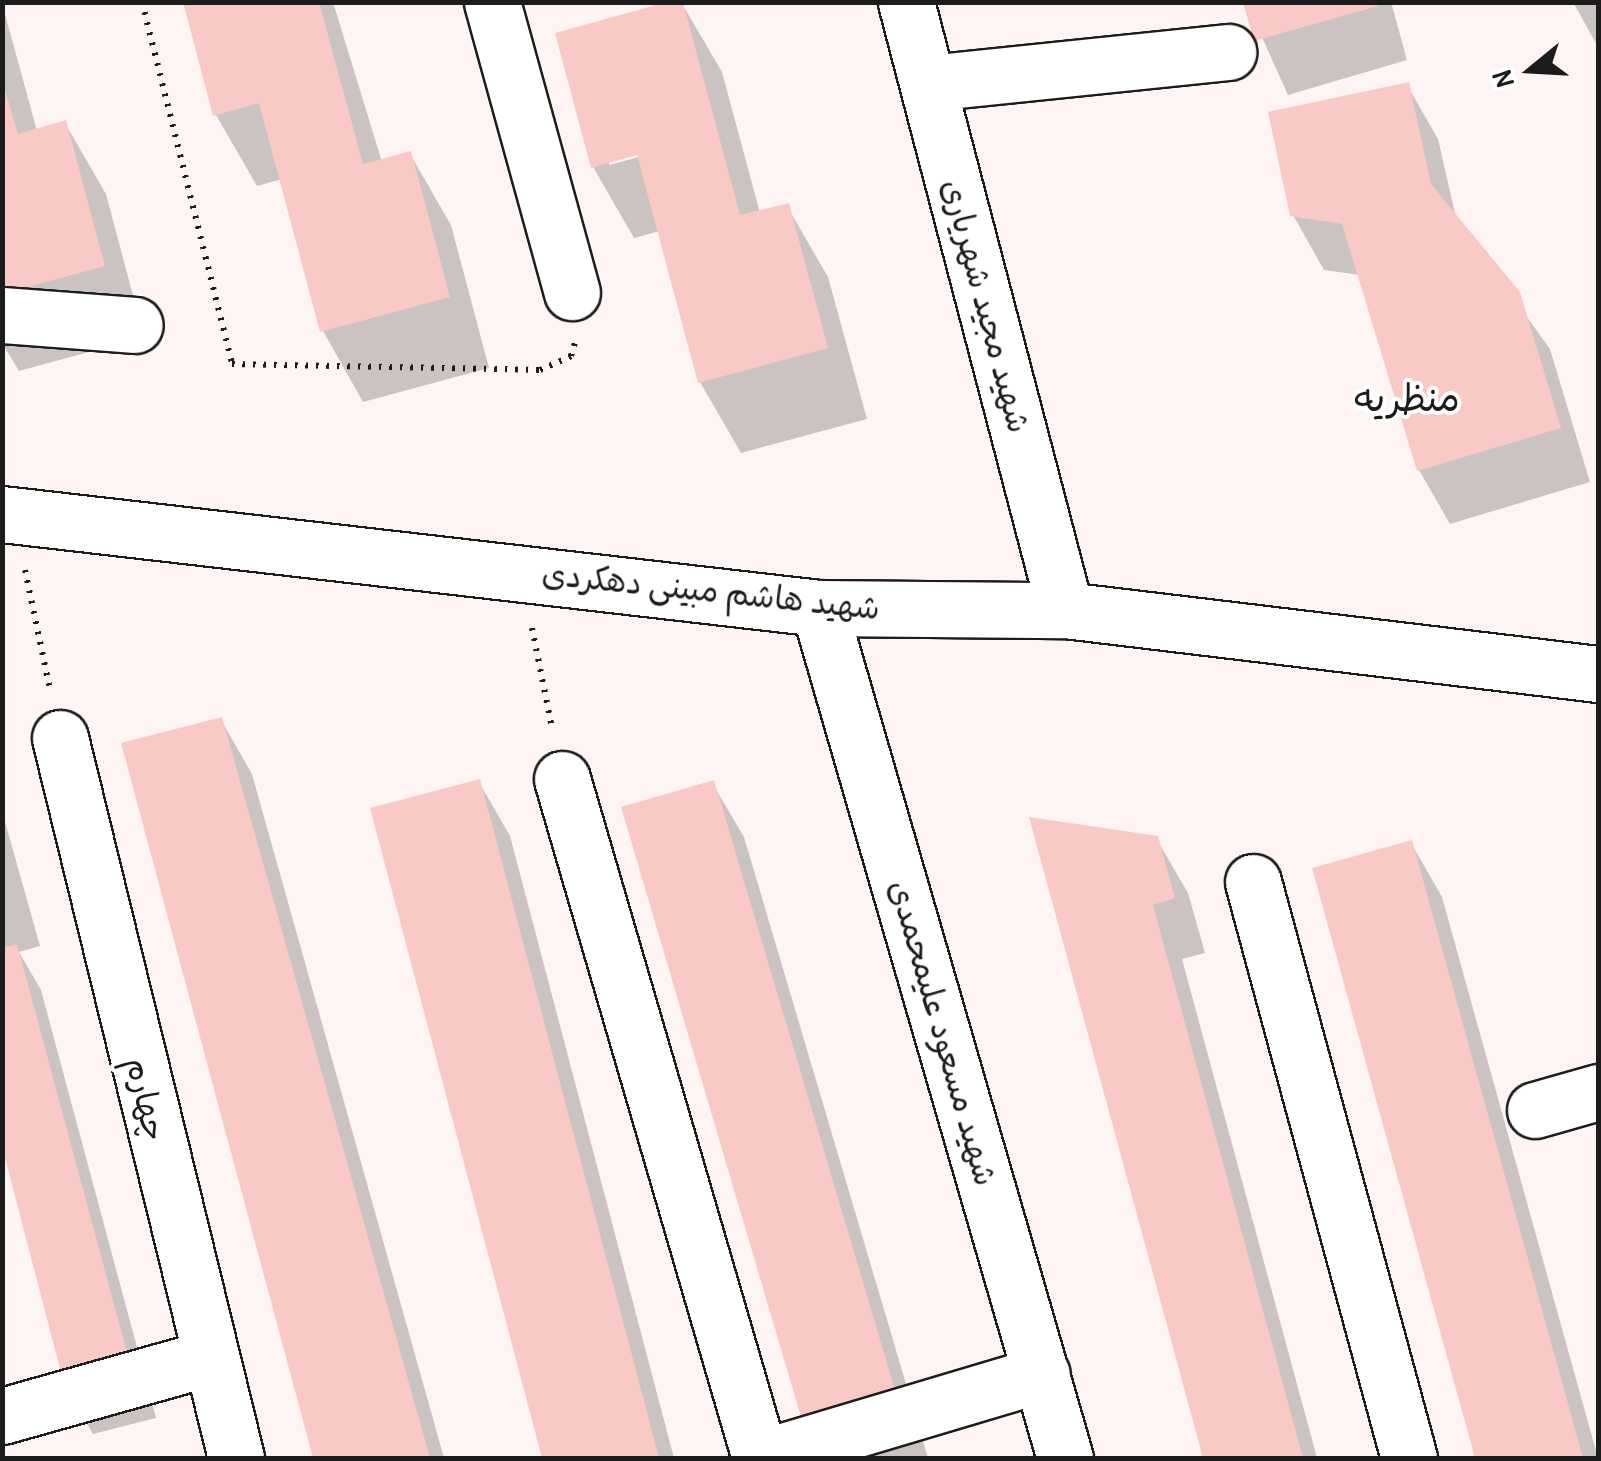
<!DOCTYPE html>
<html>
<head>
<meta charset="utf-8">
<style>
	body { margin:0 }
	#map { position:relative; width:1601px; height:1461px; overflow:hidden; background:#fef4f3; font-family:"Patrick Hand","Playpen Sans Arabic",sans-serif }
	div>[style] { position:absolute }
	.shadow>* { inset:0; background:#0003 }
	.building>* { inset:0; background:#f9c9c5 }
	.path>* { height:6px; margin-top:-3px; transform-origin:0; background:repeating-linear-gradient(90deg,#1c1c1c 0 2.5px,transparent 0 10.5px) }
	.roads { filter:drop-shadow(2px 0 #1c1c1c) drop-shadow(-2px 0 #1c1c1c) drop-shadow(0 2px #1c1c1c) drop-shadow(0 -2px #1c1c1c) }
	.minor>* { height:55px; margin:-27.5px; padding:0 27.5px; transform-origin:27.5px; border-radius:27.5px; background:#fff }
	.major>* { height:55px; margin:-27.5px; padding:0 27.5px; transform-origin:27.5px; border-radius:27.5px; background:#fff }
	span { translate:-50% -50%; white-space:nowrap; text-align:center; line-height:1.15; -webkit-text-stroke:8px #fff; paint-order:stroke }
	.street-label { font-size:32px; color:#1c1c1c }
	.quarter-label { font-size:38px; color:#1c1c1c }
	.frame { position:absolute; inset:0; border:5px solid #1c1c1c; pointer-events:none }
	.north { position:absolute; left:1481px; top:20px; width:100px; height:100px; -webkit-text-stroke:8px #fff; paint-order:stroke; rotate:252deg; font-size:28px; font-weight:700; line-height:40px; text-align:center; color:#1c1c1c }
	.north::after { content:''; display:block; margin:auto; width:35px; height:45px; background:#1c1c1c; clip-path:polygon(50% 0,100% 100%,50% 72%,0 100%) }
</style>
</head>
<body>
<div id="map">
	<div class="shadow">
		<i style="clip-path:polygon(185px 2px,333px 2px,382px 162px,410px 154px,451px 225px,489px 368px,363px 402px,323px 331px,282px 179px,257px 186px,216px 115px)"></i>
		<i style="clip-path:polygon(evenodd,681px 2px,722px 72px,760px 213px,787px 206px,828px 277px,867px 419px,741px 453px,700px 382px,660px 231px,634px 238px,593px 167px,681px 2px,648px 150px,650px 154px,609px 165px,609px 160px,648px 150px)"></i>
		<i style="clip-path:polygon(1246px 2px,1391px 2px,1407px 60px,1288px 95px)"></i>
		<i style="clip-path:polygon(1573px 2px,1598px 2px,1598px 47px)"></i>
		<i style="clip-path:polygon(2px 3px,37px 131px,65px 123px,106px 194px,144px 337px,19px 371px,2px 343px)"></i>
		<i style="clip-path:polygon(1407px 85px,1438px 139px,1456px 218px,1550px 349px,1590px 482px,1450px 524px,1419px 470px,1360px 275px,1324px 270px,1293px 215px)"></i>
		<i style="clip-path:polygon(221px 720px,252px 774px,444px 1458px,316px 1458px,124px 745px)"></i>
		<i style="clip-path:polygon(479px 782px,510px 836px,674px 1458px,544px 1458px,373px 810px)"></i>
		<i style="clip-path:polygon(712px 783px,744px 837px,928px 1458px,823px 1458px)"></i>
		<i style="clip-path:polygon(2px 811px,40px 946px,19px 952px,41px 990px,156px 1418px,93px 1434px,68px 1391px,2px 1136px)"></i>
		<i style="clip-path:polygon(1033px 820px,1156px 838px,1188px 893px,1205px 953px,1182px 959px,1317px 1458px,1205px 1458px)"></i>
		<i style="clip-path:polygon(1411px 843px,1442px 897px,1598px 1458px,1478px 1458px,1315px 870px)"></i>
	</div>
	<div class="building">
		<i style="clip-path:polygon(183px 2px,319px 2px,363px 164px,411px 151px,450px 297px,320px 332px,259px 103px,213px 116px)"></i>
		<i style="clip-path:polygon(667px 2px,683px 2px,740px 215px,789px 203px,828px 348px,698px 383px,637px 155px,591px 168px,555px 33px)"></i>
		<i style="clip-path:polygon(1243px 3px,1377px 3px,1378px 6px,1254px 41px)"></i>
		<i style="clip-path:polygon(2px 80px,18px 134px,66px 120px,105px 266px,2px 294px)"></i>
		<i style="clip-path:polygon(1409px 82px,1431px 184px,1520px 292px,1561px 428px,1417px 471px,1342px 224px,1290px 216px,1268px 112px)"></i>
		<i style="clip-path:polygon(222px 717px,430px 1458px,313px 1458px,121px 743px)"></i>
		<i style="clip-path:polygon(480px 779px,659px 1458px,542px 1458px,370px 808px)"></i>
		<i style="clip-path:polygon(714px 780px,900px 1407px,806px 1434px,621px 807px)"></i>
		<i style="clip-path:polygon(1029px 817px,1158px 836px,1175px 898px,1153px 905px,1303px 1458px,1203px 1458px)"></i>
		<i style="clip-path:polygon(1412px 840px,1583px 1458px,1475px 1458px,1312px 868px)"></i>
		<i style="clip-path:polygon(17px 944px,133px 1375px,66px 1392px,2px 1146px,2px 948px)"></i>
	</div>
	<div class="path">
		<i style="left:142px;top:2px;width:373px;rotate:76deg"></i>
		<i style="left:232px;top:364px;width:308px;rotate:1.1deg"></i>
		<i style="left:540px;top:370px;width:34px;rotate:-24deg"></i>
		<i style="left:571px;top:356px;width:15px;rotate:-74deg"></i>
		<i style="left:25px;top:570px;width:123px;rotate:78.2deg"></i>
		<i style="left:532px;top:628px;width:102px;rotate:78.7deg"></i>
	</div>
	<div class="roads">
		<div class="minor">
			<i style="left:492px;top:2px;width:301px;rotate:74.6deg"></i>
			<i style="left:906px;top:2px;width:628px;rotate:75.34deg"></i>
			<i style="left:928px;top:83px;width:302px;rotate:-5.9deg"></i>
			<i style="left:2px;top:315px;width:133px;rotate:4.3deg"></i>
			<i style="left:819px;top:608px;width:885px;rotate:73.86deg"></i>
			<i style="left:60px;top:738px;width:741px;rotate:76.26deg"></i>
			<i style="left:562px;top:779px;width:707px;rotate:73.74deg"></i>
			<i style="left:1253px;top:882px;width:597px;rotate:74.85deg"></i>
			<i style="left:1535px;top:1110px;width:66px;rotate:-15.9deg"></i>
			<i style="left:2px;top:1416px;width:215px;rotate:-15.7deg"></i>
			<i style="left:760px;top:1458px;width:294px;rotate:-16.6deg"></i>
		</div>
		<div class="major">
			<i style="left:2px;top:514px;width:822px;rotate:6.56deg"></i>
			<i style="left:819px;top:608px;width:246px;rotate:0.5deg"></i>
			<i style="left:1065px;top:610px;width:537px;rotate:6.85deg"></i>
		</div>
	</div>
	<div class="street-label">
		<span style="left:986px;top:306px;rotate:75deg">شهید مجید شهریاری</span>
		<span style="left:711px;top:591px;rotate:6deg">شهید هاشم مبینی دهکردی</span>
		<span style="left:943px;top:1033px;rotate:74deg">شهید مسعود علیمحمدی</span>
		<span style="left:146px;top:1099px;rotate:77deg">چهارم</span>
	</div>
	<div class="quarter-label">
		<span style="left:1407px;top:398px">منظریه</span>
	</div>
	<div class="frame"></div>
	<div class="north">N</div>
</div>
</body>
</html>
